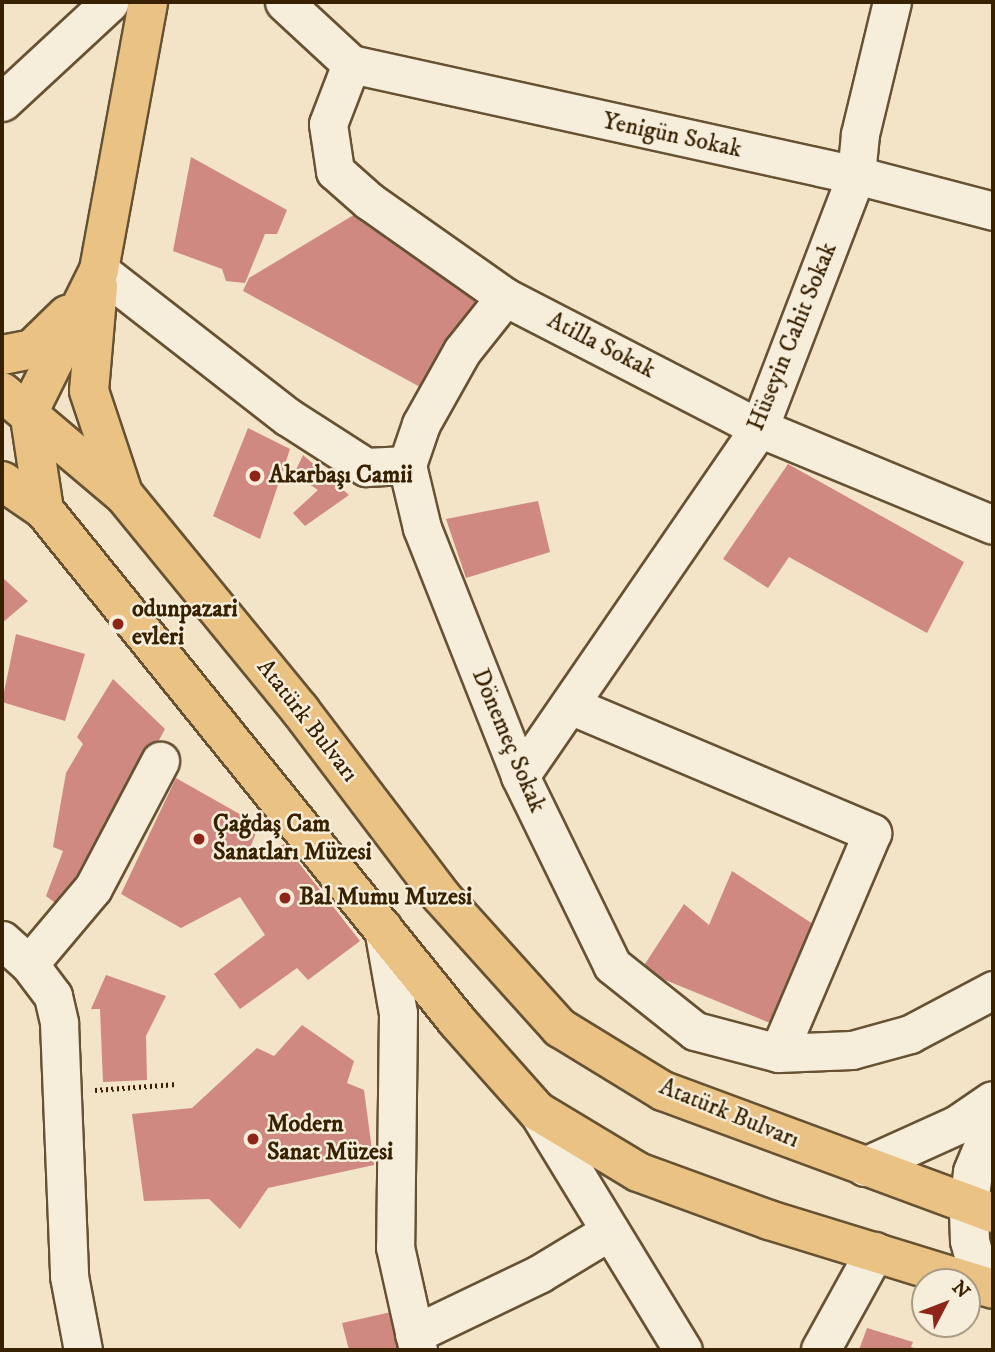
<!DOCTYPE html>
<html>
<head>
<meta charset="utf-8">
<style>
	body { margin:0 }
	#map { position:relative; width:995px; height:1352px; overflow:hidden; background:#f3e3c7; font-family:"IM FELL DW Pica",serif }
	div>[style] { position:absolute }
	.building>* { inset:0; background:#cf8981 }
	.path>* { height:4.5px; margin-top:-2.25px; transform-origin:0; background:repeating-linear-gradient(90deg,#372100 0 2px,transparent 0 5.5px) }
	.roads { filter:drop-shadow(2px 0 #665232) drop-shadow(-2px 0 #665232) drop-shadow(0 2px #665232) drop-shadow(0 -2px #665232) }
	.minor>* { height:37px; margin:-18.5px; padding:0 18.5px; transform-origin:18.5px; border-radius:18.5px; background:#f7eddb }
	.tertiary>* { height:38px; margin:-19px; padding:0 19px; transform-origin:19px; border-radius:19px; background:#f7eddb }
	.secondary>* { height:38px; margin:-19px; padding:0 19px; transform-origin:19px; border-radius:19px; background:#f7eddb }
	.primary>* { height:38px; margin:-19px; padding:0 19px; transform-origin:19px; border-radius:19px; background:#eac284 }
	.dots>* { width:19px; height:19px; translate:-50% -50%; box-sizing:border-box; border:4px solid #f7eddb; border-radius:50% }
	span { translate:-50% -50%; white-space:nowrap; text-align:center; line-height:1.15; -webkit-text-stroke:5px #f7eddb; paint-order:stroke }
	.street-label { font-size:24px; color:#372100 }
	.poi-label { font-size:24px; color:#372100; font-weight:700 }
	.left { translate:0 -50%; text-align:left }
	.frame { position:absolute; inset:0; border:4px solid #372100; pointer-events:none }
	.north { position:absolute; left:911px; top:1268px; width:70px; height:70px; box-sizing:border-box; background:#f7eddb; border:2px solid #aa9b83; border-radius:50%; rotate:48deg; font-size:19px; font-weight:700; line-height:28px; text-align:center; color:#372100 }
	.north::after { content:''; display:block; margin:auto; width:24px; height:32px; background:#8f2418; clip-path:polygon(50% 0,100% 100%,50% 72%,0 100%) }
</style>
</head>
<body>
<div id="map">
	<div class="building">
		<i style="clip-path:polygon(191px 157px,287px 210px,277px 234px,265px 234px,245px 283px,226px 281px,222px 269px,173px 251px)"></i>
		<i style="clip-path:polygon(367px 207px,480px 291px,435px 395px,243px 291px,249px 278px)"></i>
		<i style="clip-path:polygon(248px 428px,290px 449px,260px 539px,213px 516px)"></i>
		<i style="clip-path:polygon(303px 455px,349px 495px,305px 526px,293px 513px,318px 490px,294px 474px)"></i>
		<i style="clip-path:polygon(788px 464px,964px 562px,927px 633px,789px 557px,768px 588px,723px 559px)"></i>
		<i style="clip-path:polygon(538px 501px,550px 552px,466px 578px,446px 519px)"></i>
		<i style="clip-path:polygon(2px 577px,28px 601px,2px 623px)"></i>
		<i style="clip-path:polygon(16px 634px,85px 654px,65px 721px,2px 702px)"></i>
		<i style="clip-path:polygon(113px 679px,165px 729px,66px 911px,46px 896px,63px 851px,53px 847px,66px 773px,83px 744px,77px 737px)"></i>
		<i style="clip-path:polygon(176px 778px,259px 825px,250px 848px,261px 859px,284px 844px,360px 941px,308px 980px,297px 968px,240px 1009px,214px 974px,265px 935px,240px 897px,181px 928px,121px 894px)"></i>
		<i style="clip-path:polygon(732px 871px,816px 926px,775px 1025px,641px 970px,684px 904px,709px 925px)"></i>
		<i style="clip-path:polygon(106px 975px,166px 996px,146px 1036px,147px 1080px,103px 1082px,100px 1009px,91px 1009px)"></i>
		<i style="clip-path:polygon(302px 1025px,354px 1061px,347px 1083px,364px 1090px,374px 1165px,268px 1188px,240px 1229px,209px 1199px,144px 1201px,132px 1114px,192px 1108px,257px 1048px,274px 1056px)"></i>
		<i style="clip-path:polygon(396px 1311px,406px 1350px,349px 1350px,342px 1323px)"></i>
		<i style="clip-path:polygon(867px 1328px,913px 1342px,911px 1347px,921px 1350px,859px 1350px)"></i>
	</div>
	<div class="path">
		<i style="left:95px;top:1090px;width:82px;rotate:-4.2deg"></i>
	</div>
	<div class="roads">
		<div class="minor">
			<i style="left:284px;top:2px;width:91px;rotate:42.8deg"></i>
			<i style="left:351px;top:64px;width:517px;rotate:12.4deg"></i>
			<i style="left:856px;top:175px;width:142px;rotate:14.7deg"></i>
			<i style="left:351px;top:64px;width:64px;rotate:111deg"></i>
			<i style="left:328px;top:124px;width:48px;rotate:81.5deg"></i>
			<i style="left:335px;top:171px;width:45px;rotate:41.4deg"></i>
			<i style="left:369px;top:201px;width:166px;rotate:35.2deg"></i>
			<i style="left:505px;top:297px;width:286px;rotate:27.3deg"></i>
			<i style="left:759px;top:428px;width:253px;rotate:22.5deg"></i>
			<i style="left:2px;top:102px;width:147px;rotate:-42.8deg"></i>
			<i style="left:99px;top:270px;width:239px;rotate:37.9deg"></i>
			<i style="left:288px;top:417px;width:93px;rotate:32.7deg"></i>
			<i style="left:366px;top:467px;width:41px;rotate:-2.8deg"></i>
			<i style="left:407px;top:465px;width:65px;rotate:76.6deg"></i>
			<i style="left:422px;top:528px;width:267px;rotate:68.4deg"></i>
			<i style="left:520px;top:776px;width:210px;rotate:64deg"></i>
			<i style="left:612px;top:965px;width:106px;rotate:38.5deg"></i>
			<i style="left:695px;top:1031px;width:86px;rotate:14.8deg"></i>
			<i style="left:778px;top:1053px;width:74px;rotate:-2.3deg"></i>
			<i style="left:852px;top:1050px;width:60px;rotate:-15.4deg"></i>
			<i style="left:910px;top:1034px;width:94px;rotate:-27.9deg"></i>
			<i style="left:407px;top:465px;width:43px;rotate:-71.1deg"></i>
			<i style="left:421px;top:424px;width:84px;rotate:-60.7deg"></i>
			<i style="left:462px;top:351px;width:69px;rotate:-51.5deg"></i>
			<i style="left:572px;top:706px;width:326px;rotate:22.9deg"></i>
			<i style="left:872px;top:833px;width:239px;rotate:113.1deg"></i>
			<i style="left:520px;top:776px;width:422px;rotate:-55.5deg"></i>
			<i style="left:759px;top:428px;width:271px;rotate:-69deg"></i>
			<i style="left:856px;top:175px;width:41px;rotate:-84.4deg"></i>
			<i style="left:860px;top:134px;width:136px;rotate:-76.4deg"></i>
			<i style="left:383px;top:928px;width:86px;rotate:80deg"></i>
			<i style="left:398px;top:1013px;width:234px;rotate:90.7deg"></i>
			<i style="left:395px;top:1247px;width:106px;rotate:77.4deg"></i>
			<i style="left:2px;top:940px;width:36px;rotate:42deg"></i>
			<i style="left:29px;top:964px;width:40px;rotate:53deg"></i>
			<i style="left:53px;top:996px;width:28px;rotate:77deg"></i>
			<i style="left:59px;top:1023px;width:253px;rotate:87.7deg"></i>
			<i style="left:69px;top:1276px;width:75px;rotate:79.3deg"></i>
			<i style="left:29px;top:964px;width:99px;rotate:-49.9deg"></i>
			<i style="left:93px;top:888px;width:144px;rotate:-62.2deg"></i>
			<i style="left:537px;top:1111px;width:280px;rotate:58.6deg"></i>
			<i style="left:414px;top:1334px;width:139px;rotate:-25.6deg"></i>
			<i style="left:539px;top:1274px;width:83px;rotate:-31.2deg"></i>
		</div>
		<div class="tertiary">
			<i style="left:821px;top:1350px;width:112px;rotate:-61.1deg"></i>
		</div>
		<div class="secondary">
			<i style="left:865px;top:1167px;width:102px;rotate:-24.3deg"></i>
			<i style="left:958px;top:1125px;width:42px;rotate:-34.4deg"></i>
			<i style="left:982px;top:1286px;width:47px;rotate:-104.9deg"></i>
			<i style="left:970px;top:1241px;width:36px;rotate:-92deg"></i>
			<i style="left:969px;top:1205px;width:33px;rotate:-83deg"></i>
			<i style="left:973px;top:1172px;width:52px;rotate:-67.4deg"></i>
		</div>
		<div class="primary">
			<i style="left:98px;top:286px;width:105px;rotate:94.9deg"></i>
			<i style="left:89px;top:391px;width:104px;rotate:71.6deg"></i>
			<i style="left:2px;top:355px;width:31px;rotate:-11deg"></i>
			<i style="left:32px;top:349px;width:49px;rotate:-44.2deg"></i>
			<i style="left:2px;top:392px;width:160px;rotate:40.2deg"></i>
			<i style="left:124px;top:495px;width:278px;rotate:50.7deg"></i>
			<i style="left:300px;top:710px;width:233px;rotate:52.8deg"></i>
			<i style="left:441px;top:896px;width:178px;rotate:48deg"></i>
			<i style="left:560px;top:1028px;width:121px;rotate:31.5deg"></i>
			<i style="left:663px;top:1091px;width:352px;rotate:20.3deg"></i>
			<i style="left:2px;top:481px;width:51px;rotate:34.6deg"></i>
			<i style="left:44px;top:510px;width:657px;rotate:51.05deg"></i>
			<i style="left:457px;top:1021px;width:120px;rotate:48.4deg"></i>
			<i style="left:537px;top:1111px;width:118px;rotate:31.1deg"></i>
			<i style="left:638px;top:1172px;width:140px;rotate:20.1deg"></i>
			<i style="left:769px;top:1220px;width:234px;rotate:17.1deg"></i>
			<i style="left:44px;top:510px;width:100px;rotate:-98.6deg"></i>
			<i style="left:29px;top:411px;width:157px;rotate:-63.6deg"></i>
			<i style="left:99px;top:270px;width:272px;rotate:-79.6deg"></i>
		</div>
	</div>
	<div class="dots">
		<i style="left:255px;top:476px;background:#8f2418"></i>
		<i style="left:118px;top:624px;background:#8f2418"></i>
		<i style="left:199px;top:839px;background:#8f2418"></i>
		<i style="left:285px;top:898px;background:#8f2418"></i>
		<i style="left:253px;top:1139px;background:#8f2418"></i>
	</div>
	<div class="street-label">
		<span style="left:672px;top:136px;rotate:12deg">Yenigün Sokak</span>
		<span style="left:793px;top:337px;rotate:-68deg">Hüseyin Cahit Sokak</span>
		<span style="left:601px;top:346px;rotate:27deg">Atilla Sokak</span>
		<span style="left:307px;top:721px;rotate:52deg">Atatürk Bulvarı</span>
		<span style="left:508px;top:741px;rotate:67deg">Dönemeç Sokak</span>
		<span style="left:729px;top:1114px;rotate:22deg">Atatürk Bulvarı</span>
	</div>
	<div class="poi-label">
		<span class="left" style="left:269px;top:476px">Akarbaşı Camii</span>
		<span class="left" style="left:132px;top:624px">odunpazari<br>evleri</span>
		<span class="left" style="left:213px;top:839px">Çağdaş Cam<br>Sanatları Müzesi</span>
		<span class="left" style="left:299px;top:898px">Bal Mumu Muzesi</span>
		<span class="left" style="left:267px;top:1139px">Modern<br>Sanat Müzesi</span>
	</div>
	<div class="frame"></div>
	<div class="north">N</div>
</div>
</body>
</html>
